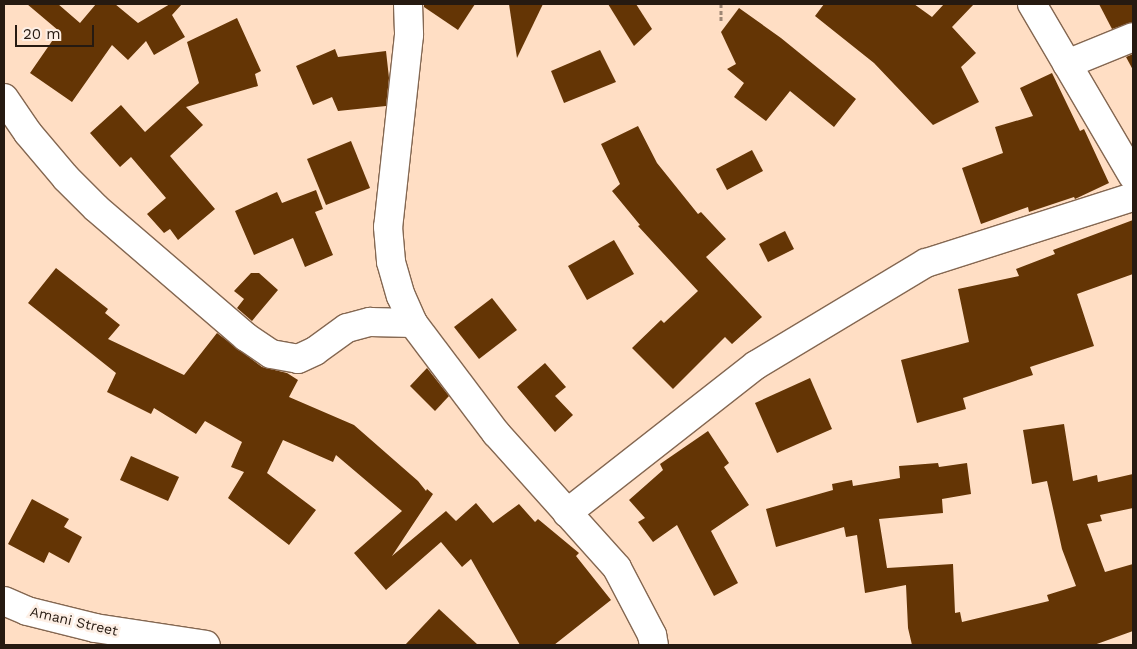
<!DOCTYPE html>
<html>
<head>
<meta charset="utf-8">
<style>
	body { margin:0 }
	#map { position:relative; width:1137px; height:649px; overflow:hidden; background:#ffdec4; font-family:"Work Sans",sans-serif }
	div>[style] { position:absolute }
	.building>* { inset:0; background:#643505 }
	.path>* { height:3px; margin-top:-1.5px; transform-origin:0; background:repeating-linear-gradient(90deg,#9e8674 0 4px,transparent 0 6.5px) }
	.roads { filter:drop-shadow(1px 0 #846751) drop-shadow(-1px 0 #846751) drop-shadow(0 1px #846751) drop-shadow(0 -1px #846751) }
	.minor>* { height:28px; margin:-14px; padding:0 14px; transform-origin:14px; border-radius:14px; background:#fff }
	span { translate:-50% -50%; white-space:nowrap; text-align:center; line-height:1.15; -webkit-text-stroke:5px #fdefe5; paint-order:stroke }
	.street-label { font-size:14px; color:#261a11 }
	.frame { position:absolute; inset:0; border:5px solid #261a11; pointer-events:none }
	.scale { position:absolute; left:15px; top:25px; width:79px; height:22px; box-sizing:border-box; border:2px solid #261a11; border-top:0; padding-left:6px; font-size:15px; line-height:18px; white-space:nowrap; color:#261a11; -webkit-text-stroke:4px #fdefe5; paint-order:stroke }
</style>
</head>
<body>
<div id="map">
	<div class="building">
		<i style="clip-path:polygon(27px 4px,58px 4px,80px 23px,96px 4px,115px 4px,138px 23px,170px 4px,182px 4px,172px 15px,185px 37px,154px 55px,146px 41px,128px 60px,112px 45px,72px 102px,30px 73px,59px 31px)"></i>
		<i style="clip-path:polygon(424px 4px,475px 4px,458px 30px,424px 7px)"></i>
		<i style="clip-path:polygon(509px 4px,543px 4px,517px 58px)"></i>
		<i style="clip-path:polygon(608px 4px,636px 4px,652px 29px,634px 46px)"></i>
		<i style="clip-path:polygon(824px 4px,914px 4px,932px 17px,944px 4px,974px 4px,952px 27px,976px 53px,961px 67px,979px 102px,933px 125px,874px 63px,815px 16px)"></i>
		<i style="clip-path:polygon(1099px 4px,1133px 4px,1133px 22px,1112px 29px)"></i>
		<i style="clip-path:polygon(739px 8px,781px 38px,856px 99px,834px 127px,790px 91px,766px 121px,734px 97px,744px 83px,727px 69px,736px 64px,721px 32px)"></i>
		<i style="clip-path:polygon(237px 18px,261px 71px,255px 74px,258px 86px,186px 107px,203px 125px,170px 156px,215px 209px,178px 240px,170px 229px,164px 233px,147px 214px,166px 198px,131px 157px,120px 167px,90px 133px,121px 105px,145px 132px,199px 83px,187px 42px)"></i>
		<i style="clip-path:polygon(335px 49px,338px 57px,386px 51px,389px 78px,386px 106px,338px 111px,332px 97px,313px 105px,296px 66px)"></i>
		<i style="clip-path:polygon(600px 50px,616px 82px,564px 103px,551px 71px)"></i>
		<i style="clip-path:polygon(1133px 54px,1133px 70px,1126px 57px)"></i>
		<i style="clip-path:polygon(1052px 73px,1080px 131px,1084px 129px,1109px 183px,1075px 199px,1074px 197px,1029px 212px,1028px 207px,981px 224px,962px 168px,1003px 153px,995px 127px,1033px 116px,1020px 88px)"></i>
		<i style="clip-path:polygon(638px 126px,657px 163px,698px 214px,701px 212px,726px 239px,706px 257px,762px 317px,732px 344px,725px 337px,673px 389px,632px 348px,661px 320px,664px 323px,698px 291px,638px 226px,640px 225px,612px 191px,620px 184px,601px 144px)"></i>
		<i style="clip-path:polygon(351px 141px,370px 188px,326px 205px,307px 159px)"></i>
		<i style="clip-path:polygon(752px 150px,763px 171px,727px 190px,716px 169px)"></i>
		<i style="clip-path:polygon(316px 190px,323px 209px,315px 212px,333px 255px,305px 267px,293px 238px,254px 255px,235px 211px,277px 192px,282px 203px)"></i>
		<i style="clip-path:polygon(1133px 220px,1133px 274px,1077px 294px,1094px 346px,1030px 367px,1033px 375px,963px 398px,966px 409px,917px 423px,901px 360px,969px 342px,958px 289px,1019px 276px,1016px 269px,1055px 254px,1053px 250px)"></i>
		<i style="clip-path:polygon(785px 231px,794px 249px,768px 262px,759px 244px)"></i>
		<i style="clip-path:polygon(614px 240px,634px 274px,587px 300px,568px 266px)"></i>
		<i style="clip-path:polygon(56px 268px,108px 309px,105px 313px,120px 325px,108px 339px,184px 375px,217px 333px,262px 367px,287px 373px,298px 380px,289px 397px,354px 425px,418px 481px,426px 491px,427px 489px,433px 494px,392px 556px,446px 511px,456px 521px,476px 503px,493px 523px,519px 504px,535px 522px,538px 519px,579px 553px,576px 556px,611px 600px,554px 645px,520px 645px,471px 559px,462px 567px,441px 542px,386px 590px,354px 553px,402px 511px,336px 455px,333px 462px,283px 440px,267px 473px,316px 510px,289px 545px,228px 498px,244px 472px,231px 467px,242px 442px,205px 421px,196px 434px,154px 408px,151px 414px,107px 392px,116px 373px,28px 303px)"></i>
		<i style="clip-path:polygon(251px 273px,259px 273px,278px 290px,252px 321px,237px 308px,244px 299px,234px 291px)"></i>
		<i style="clip-path:polygon(492px 298px,517px 330px,479px 359px,454px 327px)"></i>
		<i style="clip-path:polygon(545px 363px,566px 387px,555px 396px,573px 415px,555px 432px,517px 387px)"></i>
		<i style="clip-path:polygon(427px 368px,449px 396px,435px 411px,410px 386px)"></i>
		<i style="clip-path:polygon(810px 378px,832px 429px,777px 453px,755px 403px)"></i>
		<i style="clip-path:polygon(1064px 424px,1073px 481px,1097px 475px,1098px 482px,1133px 474px,1133px 508px,1100px 515px,1102px 521px,1087px 524px,1105px 572px,1133px 564px,1133px 631px,1094px 645px,912px 645px,908px 628px,906px 585px,865px 593px,857px 535px,846px 537px,844px 527px,776px 547px,766px 509px,833px 490px,832px 484px,852px 480px,853px 486px,900px 478px,899px 466px,938px 463px,939px 467px,967px 463px,971px 494px,942px 499px,943px 513px,879px 519px,887px 568px,953px 564px,955px 613px,960px 612px,962px 622px,1049px 601px,1047px 595px,1076px 586px,1062px 549px,1047px 481px,1032px 484px,1023px 430px)"></i>
		<i style="clip-path:polygon(708px 431px,729px 463px,724px 467px,749px 505px,711px 531px,738px 583px,714px 596px,677px 525px,653px 542px,638px 522px,645px 518px,629px 500px,663px 470px,660px 464px)"></i>
		<i style="clip-path:polygon(131px 456px,179px 477px,168px 501px,120px 480px)"></i>
		<i style="clip-path:polygon(32px 499px,69px 519px,64px 527px,82px 537px,69px 563px,49px 552px,44px 563px,8px 544px)"></i>
		<i style="clip-path:polygon(439px 609px,478px 645px,405px 645px)"></i>
	</div>
	<div class="path">
		<i style="left:721px;top:4px;width:17px;rotate:90deg"></i>
	</div>
	<div class="roads">
		<div class="minor">
			<i style="left:408px;top:4px;width:31px;rotate:88deg"></i>
			<i style="left:409px;top:35px;width:193px;rotate:96.2deg"></i>
			<i style="left:388px;top:227px;width:35px;rotate:85deg"></i>
			<i style="left:391px;top:262px;width:35px;rotate:74deg"></i>
			<i style="left:401px;top:296px;width:30px;rotate:66deg"></i>
			<i style="left:413px;top:323px;width:138px;rotate:53deg"></i>
			<i style="left:496px;top:433px;width:181px;rotate:48.1deg"></i>
			<i style="left:617px;top:568px;width:76px;rotate:62.4deg"></i>
			<i style="left:652px;top:635px;width:10px;rotate:79deg"></i>
			<i style="left:1032px;top:4px;width:199px;rotate:59.6deg"></i>
			<i style="left:1067px;top:64px;width:71px;rotate:-22.2deg"></i>
			<i style="left:4px;top:98px;width:42px;rotate:55.6deg"></i>
			<i style="left:28px;top:133px;width:59px;rotate:49.8deg"></i>
			<i style="left:66px;top:178px;width:42px;rotate:45deg"></i>
			<i style="left:96px;top:208px;width:198px;rotate:40.7deg"></i>
			<i style="left:246px;top:337px;width:30px;rotate:34deg"></i>
			<i style="left:271px;top:354px;width:27px;rotate:10deg"></i>
			<i style="left:298px;top:359px;width:19px;rotate:-25deg"></i>
			<i style="left:315px;top:351px;width:39px;rotate:-36deg"></i>
			<i style="left:347px;top:328px;width:24px;rotate:-15deg"></i>
			<i style="left:370px;top:322px;width:43px;rotate:1.3deg"></i>
			<i style="left:567px;top:513px;width:240px;rotate:-38.1deg"></i>
			<i style="left:756px;top:365px;width:198px;rotate:-31deg"></i>
			<i style="left:926px;top:263px;width:217px;rotate:-17.7deg"></i>
			<i style="left:4px;top:601px;width:25px;rotate:23deg"></i>
			<i style="left:27px;top:611px;width:70px;rotate:14deg"></i>
			<i style="left:95px;top:628px;width:112px;rotate:8.7deg"></i>
		</div>
	</div>
	<div class="street-label">
		<span style="left:74px;top:621px;rotate:13deg">Amani Street</span>
	</div>
	<div class="frame"></div>
	<div class="scale">20 m</div>
</div>
</body>
</html>
